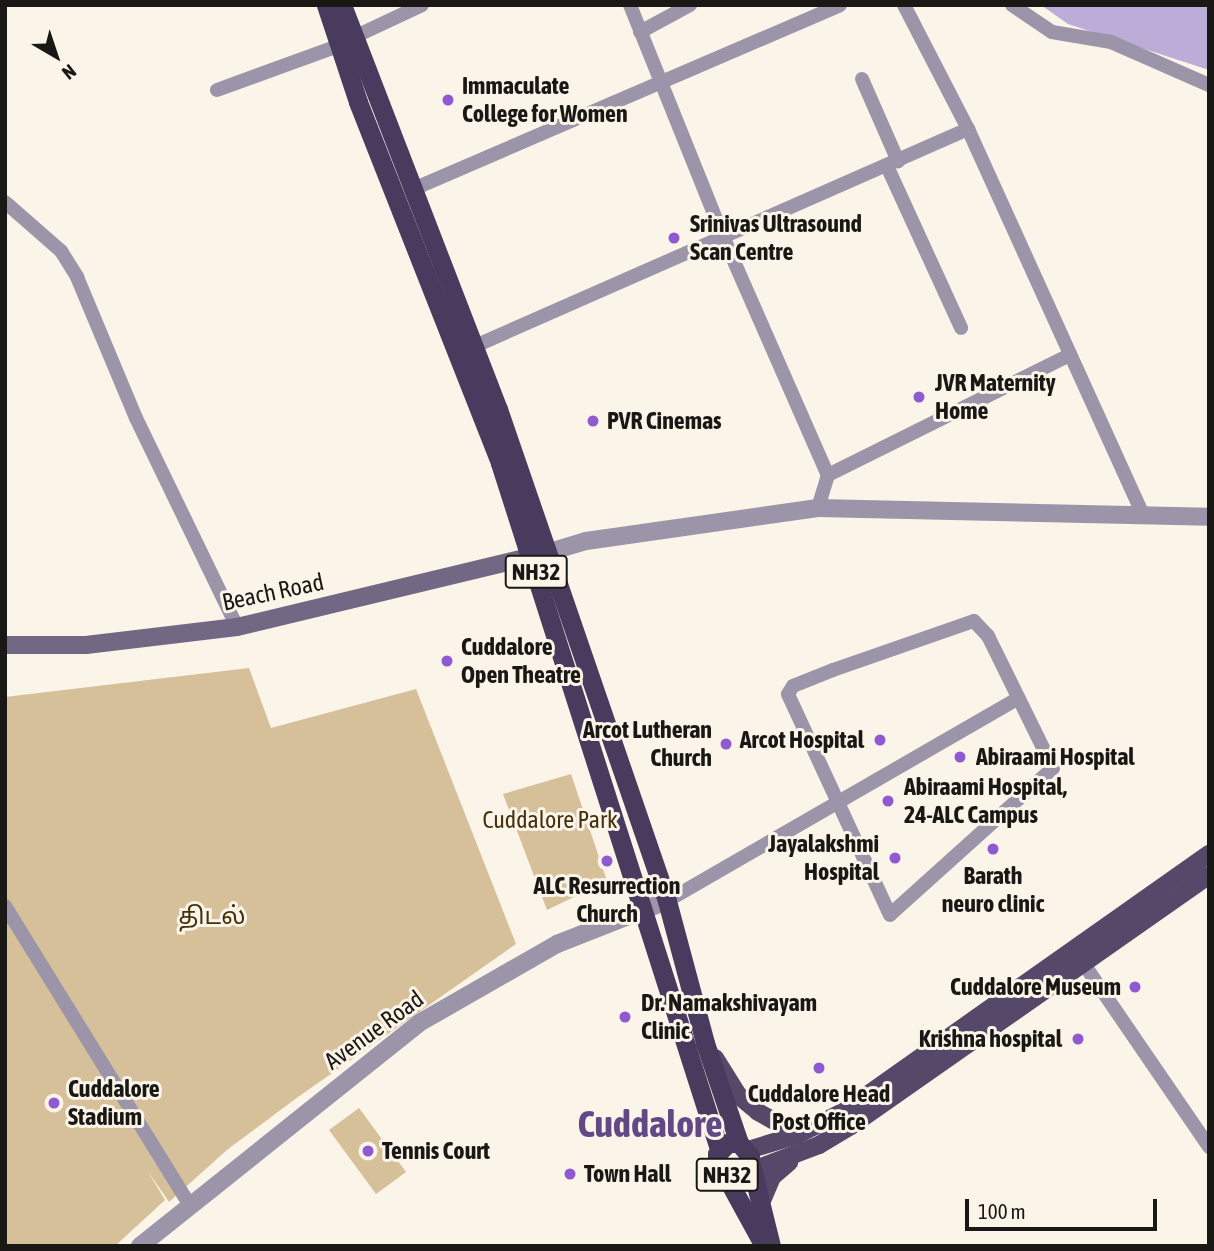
<!DOCTYPE html>
<html>
<head>
<meta charset="utf-8">
<style>
	body { margin:0 }
	#map { position:relative; width:1214px; height:1251px; overflow:hidden; background:#fbf4e9; font-family:"Asap Condensed","Noto Sans Tamil",sans-serif }
	div>[style] { position:absolute }
	.green>* { inset:0; background:#d6c09a }
	.water>* { inset:0; background:#bcacd8 }
	.minor>* { height:14px; margin:-7px; padding:0 7px; transform-origin:7px; border-radius:7px; background:#9c95a9 }
	.tertiary>* { height:18px; margin:-9px; padding:0 9px; transform-origin:9px; border-radius:9px; background:#9c95a9 }
	.secondary>* { height:18px; margin:-9px; padding:0 9px; transform-origin:9px; border-radius:9px; background:#726884 }
	.primary>* { height:18px; margin:-9px; padding:0 9px; transform-origin:9px; border-radius:9px; background:#554869 }
	.trunk>* { height:19px; margin:-9.5px; padding:0 9.5px; transform-origin:9.5px; border-radius:9.5px; background:#493b5e }
	.dots>* { width:19px; height:19px; translate:-50% -50%; box-sizing:border-box; border:4px solid #fbf4e9; border-radius:50% }
	span { translate:-50% -50%; white-space:nowrap; text-align:center; line-height:1.15; -webkit-text-stroke:6px #fbf4e9; paint-order:stroke }
	.shield-label span { padding:2px 5px; background:#fbf4e9; border:2px solid; border-radius:5px; -webkit-text-stroke-width:0 }
	.shield-label { font-size:23px; color:#1a1814; font-weight:700 }
	.poi-label { font-size:24px; color:#1a1814; font-weight:700 }
	.left { translate:0 -50%; text-align:left }
	.right { translate:-100% -50%; text-align:right }
	.street-label { font-size:24px; color:#1a1814 }
	.park-label { font-size:24px; color:#43310d }
	.town-label { font-size:38px; color:#624986; font-weight:700 }
	.frame { position:absolute; inset:0; border:7px solid #1a1814; pointer-events:none }
	.north { position:absolute; left:21px; top:21px; width:70px; height:70px; -webkit-text-stroke:5px #fbf4e9; paint-order:stroke; rotate:141deg; font-size:19px; font-weight:700; line-height:28px; text-align:center; color:#1a1814 }
	.north::after { content:''; display:block; margin:auto; width:24px; height:32px; background:#1a1814; clip-path:polygon(50% 0,100% 100%,50% 72%,0 100%) }
	.scale { position:absolute; left:965px; top:1199px; width:192px; height:32px; box-sizing:border-box; border:4px solid #1a1814; border-top:0; padding-left:9px; font-size:21px; line-height:24px; white-space:nowrap; color:#1a1814; -webkit-text-stroke:5px #fbf4e9; paint-order:stroke }
</style>
</head>
<body>
<div id="map">
	<div class="green">
		<i style="clip-path:polygon(249px 668px,271px 728px,416px 689px,516px 944px,298px 1097px,228px 1149px,169px 1202px,147px 1170px,165px 1200px,115px 1246px,5px 1246px,5px 697px)"></i>
		<i style="clip-path:polygon(571px 774px,607px 881px,547px 910px,503px 794px)"></i>
		<i style="clip-path:polygon(359px 1108px,406px 1172px,376px 1194px,329px 1130px)"></i>
	</div>
	<div class="water">
		<i style="clip-path:polygon(1041px 5px,1209px 5px,1209px 70px,1068px 24px)"></i>
	</div>
	<div class="minor">
		<i style="left:630px;top:5px;width:247px;rotate:68.1deg"></i>
		<i style="left:722px;top:234px;width:263px;rotate:66.3deg"></i>
		<i style="left:828px;top:475px;width:34px;rotate:107deg"></i>
		<i style="left:904px;top:5px;width:140px;rotate:62.7deg"></i>
		<i style="left:968px;top:129px;width:422px;rotate:65.6deg"></i>
		<i style="left:1012px;top:5px;width:48px;rotate:34deg"></i>
		<i style="left:1052px;top:32px;width:60px;rotate:9.6deg"></i>
		<i style="left:1111px;top:42px;width:107px;rotate:23.7deg"></i>
		<i style="left:640px;top:32px;width:57px;rotate:-28.4deg"></i>
		<i style="left:354px;top:37px;width:75px;rotate:-25.2deg"></i>
		<i style="left:862px;top:79px;width:90px;rotate:66.3deg"></i>
		<i style="left:217px;top:90px;width:129px;rotate:-20deg"></i>
		<i style="left:887px;top:166px;width:178px;rotate:65.4deg"></i>
		<i style="left:411px;top:190px;width:467px;rotate:-23.3deg"></i>
		<i style="left:5px;top:202px;width:74px;rotate:41.2deg"></i>
		<i style="left:61px;top:251px;width:31px;rotate:58deg"></i>
		<i style="left:77px;top:277px;width:153px;rotate:67.3deg"></i>
		<i style="left:136px;top:418px;width:232px;rotate:64.2deg"></i>
		<i style="left:475px;top:346px;width:539px;rotate:-23.76deg"></i>
		<i style="left:828px;top:475px;width:268px;rotate:-26.4deg"></i>
		<i style="left:974px;top:621px;width:21px;rotate:47deg"></i>
		<i style="left:988px;top:636px;width:147px;rotate:63.8deg"></i>
		<i style="left:1053px;top:768px;width:219px;rotate:138deg"></i>
		<i style="left:890px;top:915px;width:243px;rotate:-114.8deg"></i>
		<i style="left:788px;top:694px;width:9px;rotate:-58deg"></i>
		<i style="left:793px;top:686px;width:43px;rotate:-21.8deg"></i>
		<i style="left:833px;top:670px;width:149px;rotate:-19.2deg"></i>
		<i style="left:667px;top:901px;width:406px;rotate:-30deg"></i>
		<i style="left:5px;top:906px;width:350px;rotate:58.3deg"></i>
		<i style="left:1077px;top:954px;width:234px;rotate:55.6deg"></i>
	</div>
	<div class="tertiary">
		<i style="left:546px;top:553px;width:42px;rotate:-16.7deg"></i>
		<i style="left:586px;top:541px;width:234px;rotate:-8.1deg"></i>
		<i style="left:818px;top:508px;width:391px;rotate:1.3deg"></i>
		<i style="left:140px;top:1246px;width:357px;rotate:-38.6deg"></i>
		<i style="left:419px;top:1023px;width:159px;rotate:-29.8deg"></i>
		<i style="left:557px;top:944px;width:118px;rotate:-21.4deg"></i>
	</div>
	<div class="secondary">
		<i style="left:5px;top:645px;width:81px"></i>
		<i style="left:86px;top:645px;width:152px;rotate:-6.8deg"></i>
		<i style="left:237px;top:627px;width:314px;rotate:-13.5deg"></i>
	</div>
	<div class="primary">
		<i style="left:715px;top:1058px;width:44px;rotate:58.1deg"></i>
		<i style="left:738px;top:1095px;width:26px;rotate:40deg"></i>
		<i style="left:758px;top:1112px;width:25px;rotate:29deg"></i>
		<i style="left:780px;top:1124px;width:30px;rotate:4deg"></i>
		<i style="left:748px;top:1150px;width:51px;rotate:-17deg"></i>
		<i style="left:797px;top:1135px;width:51px;rotate:-26.6deg"></i>
		<i style="left:843px;top:1112px;width:448px;rotate:-35.2deg"></i>
		<i style="left:740px;top:1175px;width:85px;rotate:-20.8deg"></i>
		<i style="left:819px;top:1145px;width:37px;rotate:-31deg"></i>
		<i style="left:851px;top:1126px;width:437px;rotate:-35deg"></i>
		<i style="left:761px;top:1203px;width:28px;rotate:-67deg"></i>
		<i style="left:772px;top:1177px;width:23px;rotate:-41deg"></i>
	</div>
	<div class="trunk">
		<i style="left:326px;top:5px;width:102px;rotate:71.7deg"></i>
		<i style="left:358px;top:102px;width:388px;rotate:68.5deg"></i>
		<i style="left:500px;top:463px;width:720px;rotate:72.29deg"></i>
		<i style="left:342px;top:5px;width:433px;rotate:68.9deg"></i>
		<i style="left:498px;top:409px;width:520px;rotate:71.04deg"></i>
		<i style="left:667px;top:901px;width:147px;rotate:75deg"></i>
		<i style="left:705px;top:1043px;width:106px;rotate:71.2deg"></i>
		<i style="left:739px;top:1143px;width:17px;rotate:50deg"></i>
		<i style="left:750px;top:1156px;width:16px;rotate:112deg"></i>
		<i style="left:744px;top:1171px;width:16px;rotate:162deg"></i>
		<i style="left:729px;top:1176px;width:16px;rotate:-137deg"></i>
		<i style="left:717px;top:1165px;width:11px;rotate:-90deg"></i>
		<i style="left:717px;top:1154px;width:16px;rotate:-45deg"></i>
		<i style="left:728px;top:1143px;width:11px"></i>
		<i style="left:750px;top:1161px;width:88px;rotate:76.1deg"></i>
		<i style="left:724px;top:1173px;width:83px;rotate:61.3deg"></i>
	</div>
	<div class="dots">
		<i style="left:448px;top:100px;background:#8f59d1"></i>
		<i style="left:674px;top:238px;background:#8f59d1"></i>
		<i style="left:919px;top:397px;background:#8f59d1"></i>
		<i style="left:593px;top:421px;background:#8f59d1"></i>
		<i style="left:447px;top:661px;background:#8f59d1"></i>
		<i style="left:880px;top:740px;background:#8f59d1"></i>
		<i style="left:726px;top:744px;background:#8f59d1"></i>
		<i style="left:960px;top:757px;background:#8f59d1"></i>
		<i style="left:888px;top:801px;background:#8f59d1"></i>
		<i style="left:993px;top:849px;background:#8f59d1"></i>
		<i style="left:895px;top:858px;background:#8f59d1"></i>
		<i style="left:607px;top:861px;background:#8f59d1"></i>
		<i style="left:1135px;top:987px;background:#8f59d1"></i>
		<i style="left:625px;top:1017px;background:#8f59d1"></i>
		<i style="left:1078px;top:1039px;background:#8f59d1"></i>
		<i style="left:819px;top:1068px;background:#8f59d1"></i>
		<i style="left:54px;top:1103px;background:#8f59d1"></i>
		<i style="left:368px;top:1151px;background:#8f59d1"></i>
		<i style="left:570px;top:1174px;background:#8f59d1"></i>
	</div>
	<div class="shield-label">
		<span style="left:536px;top:572px">NH32</span>
		<span style="left:727px;top:1175px">NH32</span>
	</div>
	<div class="poi-label">
		<span class="left" style="left:462px;top:100px">Immaculate<br>College for Women</span>
		<span class="left" style="left:690px;top:238px">Srinivas Ultrasound<br>Scan Centre</span>
		<span class="left" style="left:935px;top:397px">JVR Maternity<br>Home</span>
		<span class="left" style="left:607px;top:421px">PVR Cinemas</span>
		<span class="left" style="left:461px;top:661px">Cuddalore<br>Open Theatre</span>
		<span class="right" style="left:712px;top:744px">Arcot Lutheran<br>Church</span>
		<span class="right" style="left:864px;top:740px">Arcot Hospital</span>
		<span class="left" style="left:976px;top:757px">Abiraami Hospital</span>
		<span class="left" style="left:904px;top:801px">Abiraami Hospital,<br>24-ALC Campus</span>
		<span class="right" style="left:879px;top:858px">Jayalakshmi<br>Hospital</span>
		<span style="left:993px;top:890px">Barath<br>neuro clinic</span>
		<span style="left:607px;top:900px">ALC Resurrection<br>Church</span>
		<span class="right" style="left:1121px;top:987px">Cuddalore Museum</span>
		<span class="left" style="left:641px;top:1017px">Dr. Namakshivayam<br>Clinic</span>
		<span class="right" style="left:1062px;top:1039px">Krishna hospital</span>
		<span class="left" style="left:68px;top:1103px">Cuddalore<br>Stadium</span>
		<span style="left:819px;top:1108px">Cuddalore Head<br>Post Office</span>
		<span class="left" style="left:382px;top:1151px">Tennis Court</span>
		<span class="left" style="left:584px;top:1174px">Town Hall</span>
	</div>
	<div class="street-label">
		<span style="left:273px;top:592px;rotate:-12deg">Beach Road</span>
		<span style="left:374px;top:1030px;rotate:-36deg">Avenue Road</span>
	</div>
	<div class="park-label">
		<span style="left:550px;top:820px">Cuddalore Park</span>
		<span style="left:212px;top:916px">திடல்</span>
	</div>
	<div class="town-label">
		<span style="left:650px;top:1124px">Cuddalore</span>
	</div>
	<div class="frame"></div>
	<div class="north">N</div>
	<div class="scale">100 m</div>
</div>
</body>
</html>
